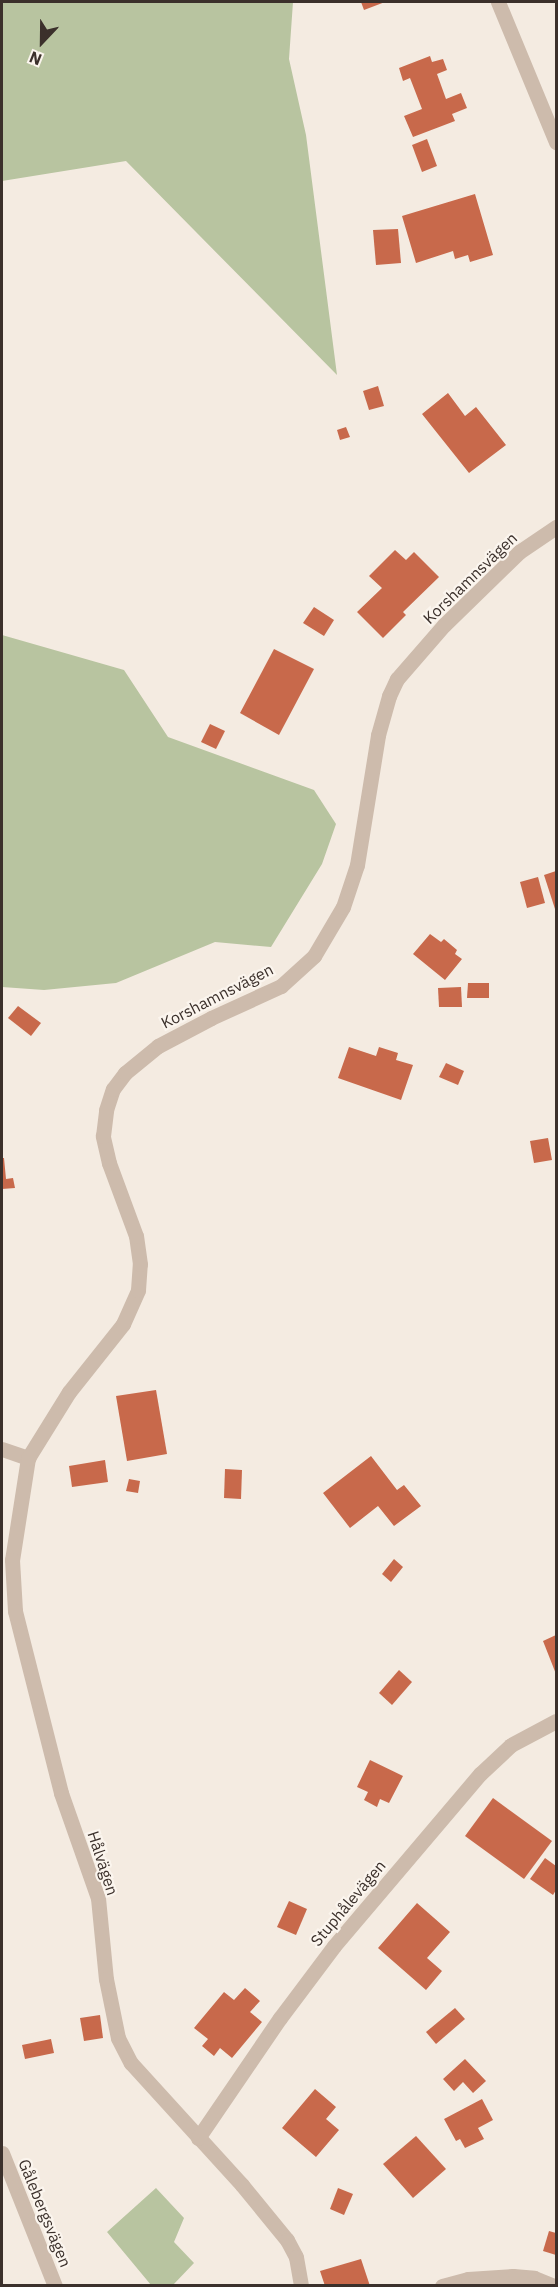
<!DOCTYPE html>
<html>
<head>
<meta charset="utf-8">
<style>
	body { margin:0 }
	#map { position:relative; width:558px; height:2287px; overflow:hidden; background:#f4ebe1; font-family:"IBM Plex Sans",sans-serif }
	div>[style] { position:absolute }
	.green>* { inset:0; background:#b8c4a0 }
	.building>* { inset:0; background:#c8694b }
	.minor>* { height:15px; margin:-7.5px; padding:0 7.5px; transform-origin:7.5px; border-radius:7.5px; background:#cdbbac }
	span { translate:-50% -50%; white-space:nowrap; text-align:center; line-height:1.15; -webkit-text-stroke:4.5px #fbf5ee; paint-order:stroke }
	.street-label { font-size:16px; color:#3b302b }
	.frame { position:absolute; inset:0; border:3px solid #3b302b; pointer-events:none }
	.north { position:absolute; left:12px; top:12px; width:60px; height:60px; -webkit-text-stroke:4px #fbf5ee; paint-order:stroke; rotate:202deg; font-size:16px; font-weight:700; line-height:24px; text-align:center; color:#3b302b }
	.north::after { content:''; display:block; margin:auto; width:21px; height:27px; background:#3b302b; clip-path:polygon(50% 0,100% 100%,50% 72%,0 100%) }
</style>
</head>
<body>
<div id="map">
	<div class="green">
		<i style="clip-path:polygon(2px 2px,293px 2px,289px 59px,306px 135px,337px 375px,126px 161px,2px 181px)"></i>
		<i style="clip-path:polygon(2px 635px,124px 670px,168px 737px,314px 790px,336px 824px,322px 864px,271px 947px,215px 942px,116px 983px,44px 990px,2px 987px)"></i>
		<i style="clip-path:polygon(156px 2188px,184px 2218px,174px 2242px,194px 2263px,173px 2285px,151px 2285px,107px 2232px)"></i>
	</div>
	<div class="building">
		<i style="clip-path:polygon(361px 2px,385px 2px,364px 10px)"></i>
		<i style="clip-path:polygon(430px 56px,432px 62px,443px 59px,447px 70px,437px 74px,446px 99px,461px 93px,467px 108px,452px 114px,455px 121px,413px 137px,404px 116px,422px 109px,410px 78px,403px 81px,399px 68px)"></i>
		<i style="clip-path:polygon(427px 139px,437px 166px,422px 172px,412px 145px)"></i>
		<i style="clip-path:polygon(475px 194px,493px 255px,470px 262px,468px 255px,455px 259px,453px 251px,416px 263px,402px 216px)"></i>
		<i style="clip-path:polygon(398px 229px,401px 263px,376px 265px,373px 230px)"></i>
		<i style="clip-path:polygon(378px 386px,384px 406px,369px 410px,363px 391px)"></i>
		<i style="clip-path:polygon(448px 393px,465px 416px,476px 407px,506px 445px,469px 473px,422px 414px)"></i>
		<i style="clip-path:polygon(346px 427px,350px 437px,340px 440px,337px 430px)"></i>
		<i style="clip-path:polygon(395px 550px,406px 560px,414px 552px,439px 577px,403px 612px,406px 615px,383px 638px,357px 612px,382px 588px,369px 576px)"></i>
		<i style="clip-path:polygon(314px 607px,334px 620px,324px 636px,303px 623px)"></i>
		<i style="clip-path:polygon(274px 649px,314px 669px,279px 735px,240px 713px)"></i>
		<i style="clip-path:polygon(210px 724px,225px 731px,216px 749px,201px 742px)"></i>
		<i style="clip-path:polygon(556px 871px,556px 912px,544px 875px)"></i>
		<i style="clip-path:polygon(538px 877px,545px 903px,527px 908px,520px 882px)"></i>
		<i style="clip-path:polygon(430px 934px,441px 942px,444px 939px,457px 950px,455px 954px,462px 959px,445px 980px,413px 954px)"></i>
		<i style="clip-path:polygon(468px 983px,489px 983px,489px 998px,467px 998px)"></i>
		<i style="clip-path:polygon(461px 987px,462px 1007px,439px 1007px,438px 988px)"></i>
		<i style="clip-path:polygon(18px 1006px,41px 1023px,31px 1036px,8px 1018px)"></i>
		<i style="clip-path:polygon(349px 1047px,376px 1056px,379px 1047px,398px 1053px,396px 1060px,413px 1065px,401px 1100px,338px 1078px)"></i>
		<i style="clip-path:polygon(446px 1063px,464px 1071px,458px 1085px,439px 1077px)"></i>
		<i style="clip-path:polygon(548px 1138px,552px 1160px,534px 1163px,530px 1141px)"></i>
		<i style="clip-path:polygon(2px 1158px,4px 1158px,6px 1179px,13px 1178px,15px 1188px,2px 1189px)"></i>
		<i style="clip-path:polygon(156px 1390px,167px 1454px,127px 1461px,116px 1396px)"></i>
		<i style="clip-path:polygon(371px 1456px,397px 1490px,404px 1485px,421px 1506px,394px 1526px,378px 1506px,350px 1528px,323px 1493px)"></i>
		<i style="clip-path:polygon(105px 1460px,108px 1482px,72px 1487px,69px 1466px)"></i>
		<i style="clip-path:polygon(225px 1469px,242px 1470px,241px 1499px,224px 1498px)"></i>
		<i style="clip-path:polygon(129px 1479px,140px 1481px,138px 1493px,126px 1491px)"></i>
		<i style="clip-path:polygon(394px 1559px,403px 1567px,391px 1582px,382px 1574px)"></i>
		<i style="clip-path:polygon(556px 1635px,556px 1674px,543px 1641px)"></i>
		<i style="clip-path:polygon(399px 1670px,412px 1682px,392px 1705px,379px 1693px)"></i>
		<i style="clip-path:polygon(370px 1760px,403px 1776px,389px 1803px,380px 1799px,377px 1807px,364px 1800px,368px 1792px,357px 1787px)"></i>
		<i style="clip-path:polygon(493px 1798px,552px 1841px,524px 1879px,465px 1836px)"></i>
		<i style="clip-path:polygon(545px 1858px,556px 1866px,556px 1890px,553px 1895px,530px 1879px)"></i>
		<i style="clip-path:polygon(289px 1901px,307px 1909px,296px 1935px,277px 1927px)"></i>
		<i style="clip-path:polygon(417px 1903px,450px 1932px,427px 1958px,442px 1971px,426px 1990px,378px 1948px)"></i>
		<i style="clip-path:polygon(245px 1988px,260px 2001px,250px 2012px,262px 2022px,232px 2058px,220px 2048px,214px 2056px,202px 2046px,208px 2039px,194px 2028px,224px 1992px,234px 2000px)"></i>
		<i style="clip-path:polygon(455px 2008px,465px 2019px,436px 2044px,426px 2032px)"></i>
		<i style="clip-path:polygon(100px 2015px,103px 2038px,84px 2041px,80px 2018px)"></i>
		<i style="clip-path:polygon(51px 2039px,54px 2053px,25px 2059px,22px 2045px)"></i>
		<i style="clip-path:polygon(465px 2059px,486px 2081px,473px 2093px,463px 2082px,454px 2091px,443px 2079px)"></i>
		<i style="clip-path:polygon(315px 2089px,336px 2107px,326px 2119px,339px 2130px,316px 2157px,282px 2128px)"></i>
		<i style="clip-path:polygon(482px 2099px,493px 2120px,478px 2128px,484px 2139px,465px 2148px,460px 2139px,456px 2141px,444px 2119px)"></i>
		<i style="clip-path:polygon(416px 2136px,446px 2169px,413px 2198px,383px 2164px)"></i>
		<i style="clip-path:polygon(338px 2188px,353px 2194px,344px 2215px,330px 2209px)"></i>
		<i style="clip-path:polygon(549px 2231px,556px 2233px,556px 2255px,543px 2251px)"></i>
		<i style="clip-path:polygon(361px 2259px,370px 2286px,325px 2286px,320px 2271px)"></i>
	</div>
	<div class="minor">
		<i style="left:498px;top:2px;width:152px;rotate:67.5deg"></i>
		<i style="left:2px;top:1449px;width:28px;rotate:19deg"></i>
		<i style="left:28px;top:1458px;width:103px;rotate:98.9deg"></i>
		<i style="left:12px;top:1560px;width:51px;rotate:86.6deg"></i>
		<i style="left:15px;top:1611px;width:188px;rotate:75.8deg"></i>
		<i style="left:61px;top:1793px;width:111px;rotate:70.6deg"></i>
		<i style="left:98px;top:1898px;width:81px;rotate:84.4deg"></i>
		<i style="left:106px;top:1979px;width:60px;rotate:78.5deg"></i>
		<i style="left:118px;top:2038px;width:28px;rotate:63deg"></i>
		<i style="left:131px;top:2063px;width:165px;rotate:47.7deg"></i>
		<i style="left:242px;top:2185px;width:71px;rotate:50.7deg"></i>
		<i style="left:287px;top:2240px;width:19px;rotate:62deg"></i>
		<i style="left:296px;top:2257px;width:29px;rotate:80deg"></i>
		<i style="left:28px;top:1458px;width:78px;rotate:-58.2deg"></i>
		<i style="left:69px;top:1392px;width:87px;rotate:-51.5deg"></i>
		<i style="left:123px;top:1324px;width:37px;rotate:-66deg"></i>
		<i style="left:138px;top:1290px;width:26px;rotate:-86deg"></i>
		<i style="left:140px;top:1264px;width:28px;rotate:-98deg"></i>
		<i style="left:136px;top:1236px;width:78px;rotate:-110.3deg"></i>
		<i style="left:109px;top:1163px;width:28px;rotate:-103deg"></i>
		<i style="left:103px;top:1136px;width:26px;rotate:-83deg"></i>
		<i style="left:106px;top:1110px;width:22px;rotate:-72deg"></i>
		<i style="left:113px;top:1089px;width:20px;rotate:-53deg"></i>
		<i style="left:125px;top:1073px;width:43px;rotate:-39.3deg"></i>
		<i style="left:158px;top:1046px;width:60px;rotate:-27.8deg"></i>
		<i style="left:211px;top:1018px;width:77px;rotate:-24.6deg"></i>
		<i style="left:281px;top:986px;width:45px;rotate:-42.3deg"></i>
		<i style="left:314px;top:956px;width:57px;rotate:-59.4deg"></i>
		<i style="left:343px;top:907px;width:44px;rotate:-71.6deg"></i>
		<i style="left:357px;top:865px;width:132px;rotate:-80.8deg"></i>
		<i style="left:378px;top:735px;width:41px;rotate:-74.2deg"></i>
		<i style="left:389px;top:696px;width:19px;rotate:-65deg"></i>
		<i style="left:397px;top:679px;width:72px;rotate:-49deg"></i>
		<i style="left:444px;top:625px;width:105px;rotate:-44.2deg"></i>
		<i style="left:519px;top:552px;width:45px;rotate:-34deg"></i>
		<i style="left:198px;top:2138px;width:145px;rotate:-55.7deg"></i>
		<i style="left:280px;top:2018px;width:90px;rotate:-53.1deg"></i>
		<i style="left:334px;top:1946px;width:226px;rotate:-49.7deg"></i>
		<i style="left:480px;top:1774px;width:42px;rotate:-43.1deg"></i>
		<i style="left:511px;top:1745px;width:51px;rotate:-28.1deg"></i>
		<i style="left:2px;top:2153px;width:143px;rotate:68.3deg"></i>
		<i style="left:442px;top:2286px;width:27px;rotate:-15deg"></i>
		<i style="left:468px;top:2279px;width:45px;rotate:-3.8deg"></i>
		<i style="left:513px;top:2276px;width:21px;rotate:5deg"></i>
		<i style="left:534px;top:2278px;width:22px;rotate:22deg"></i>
	</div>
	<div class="street-label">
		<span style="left:470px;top:578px;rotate:-44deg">Korshamnsvägen</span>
		<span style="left:217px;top:996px;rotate:-27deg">Korshamnsvägen</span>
		<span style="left:103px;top:1863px;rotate:72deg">Hålvägen</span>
		<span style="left:348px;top:1903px;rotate:-50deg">Stuphålevägen</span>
		<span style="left:45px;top:2213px;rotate:68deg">Gålebergsvägen</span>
	</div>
	<div class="frame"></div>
	<div class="north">N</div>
</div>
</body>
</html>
